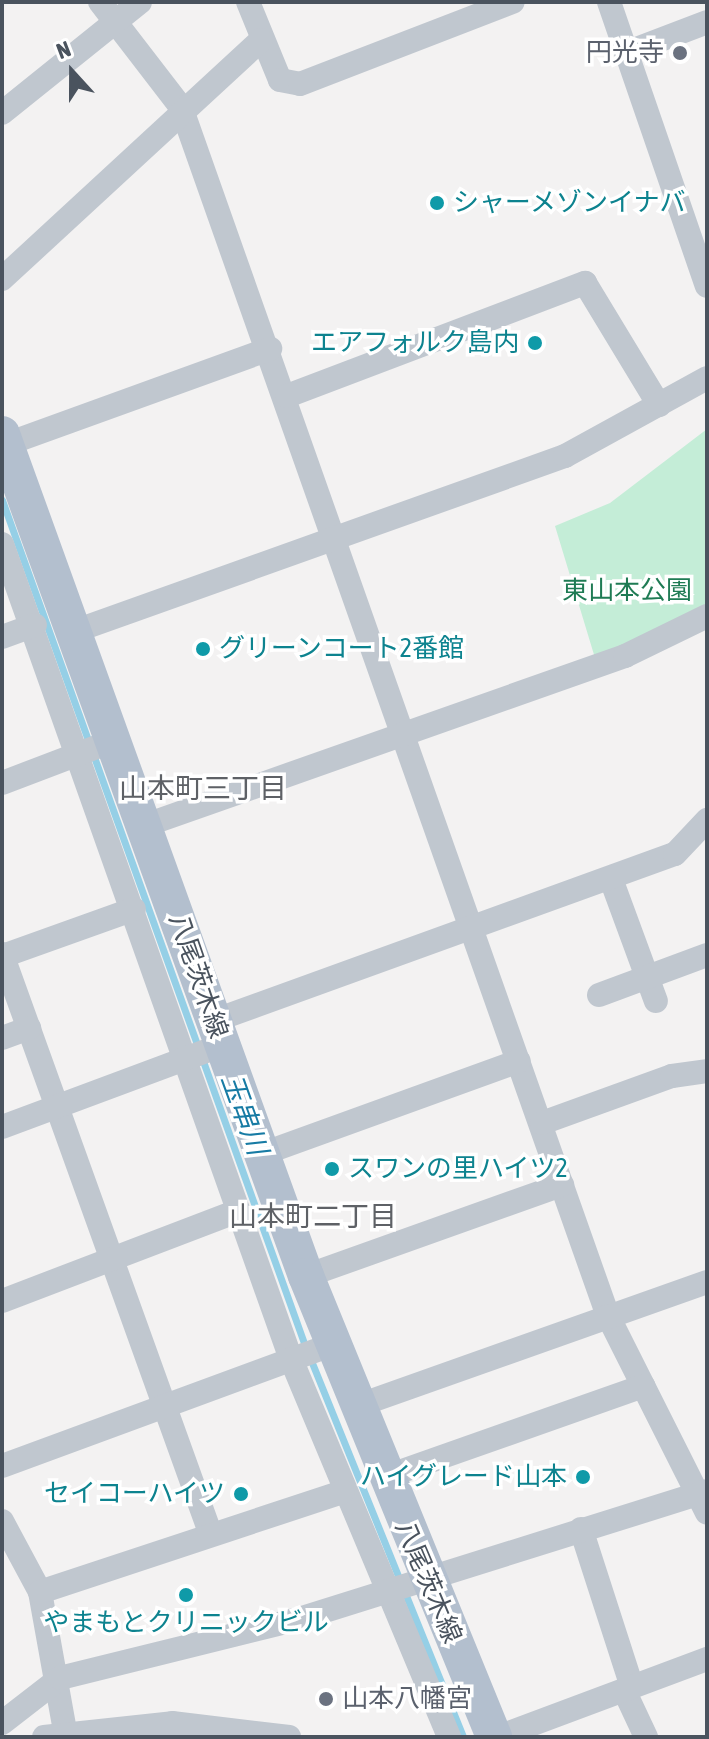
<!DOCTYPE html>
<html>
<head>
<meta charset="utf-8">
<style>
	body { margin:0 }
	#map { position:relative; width:709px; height:1739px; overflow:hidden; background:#f3f2f2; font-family:"Asap Condensed","Noto Sans JP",sans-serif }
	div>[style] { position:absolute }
	.green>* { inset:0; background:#c4edd7 }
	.stream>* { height:7px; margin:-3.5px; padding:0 3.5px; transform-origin:3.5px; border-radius:3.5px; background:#95cfe6 }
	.street>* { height:24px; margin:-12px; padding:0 12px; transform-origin:12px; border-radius:12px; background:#c0c7cf }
	.primary>* { height:36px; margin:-18px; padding:0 18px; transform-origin:18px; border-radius:18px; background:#b3bfce }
	.dots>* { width:22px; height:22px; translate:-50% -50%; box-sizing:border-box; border:4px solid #fff; border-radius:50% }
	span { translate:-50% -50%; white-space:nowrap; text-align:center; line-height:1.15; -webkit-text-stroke:7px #fff; paint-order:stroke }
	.worship-label { font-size:26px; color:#5b616d }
	.right { translate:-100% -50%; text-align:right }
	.left { translate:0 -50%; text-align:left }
	.culture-label { font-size:26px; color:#0d838f }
	.park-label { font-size:26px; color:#1f7b54 }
	.street-label { font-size:26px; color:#4a535e }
	.neighbourhood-label { font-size:28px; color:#5e6166 }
	.water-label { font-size:28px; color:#177ba4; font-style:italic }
	.frame { position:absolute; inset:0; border:4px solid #4a535e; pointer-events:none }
	.north { position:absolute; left:32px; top:32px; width:80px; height:80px; -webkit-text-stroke:6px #fff; paint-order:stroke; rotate:339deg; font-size:22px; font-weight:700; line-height:32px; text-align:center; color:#4a535e }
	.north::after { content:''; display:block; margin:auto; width:28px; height:36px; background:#4a535e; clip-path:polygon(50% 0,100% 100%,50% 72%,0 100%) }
</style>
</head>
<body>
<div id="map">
	<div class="green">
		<i style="clip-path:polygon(707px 429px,707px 605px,595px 658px,555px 526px,610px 503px)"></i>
	</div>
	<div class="stream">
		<i style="left:2px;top:500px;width:895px;rotate:70.29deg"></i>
		<i style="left:304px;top:1343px;width:425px;rotate:68deg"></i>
	</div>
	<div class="street">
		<i style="left:100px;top:2px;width:133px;rotate:52.4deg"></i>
		<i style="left:181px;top:107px;width:1282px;rotate:70.55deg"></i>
		<i style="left:608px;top:1316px;width:220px;rotate:63.3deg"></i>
		<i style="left:248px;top:2px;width:84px;rotate:67.7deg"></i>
		<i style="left:280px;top:80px;width:20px;rotate:11deg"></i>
		<i style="left:300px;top:84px;width:228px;rotate:-21.1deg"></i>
		<i style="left:609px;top:2px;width:300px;rotate:71deg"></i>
		<i style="left:626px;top:53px;width:87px;rotate:-20.9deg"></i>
		<i style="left:2px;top:113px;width:177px;rotate:-38.8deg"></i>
		<i style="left:2px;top:279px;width:352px;rotate:-42.7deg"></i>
		<i style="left:287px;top:396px;width:319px;rotate:-20.8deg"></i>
		<i style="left:585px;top:283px;width:143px;rotate:58.8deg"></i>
		<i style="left:7px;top:444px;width:280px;rotate:-19.9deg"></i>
		<i style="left:2px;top:544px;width:865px;rotate:70.48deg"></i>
		<i style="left:291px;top:1359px;width:410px;rotate:67.3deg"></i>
		<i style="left:78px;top:630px;width:517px;rotate:-19.66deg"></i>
		<i style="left:565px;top:456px;width:162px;rotate:-28.8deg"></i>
		<i style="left:2px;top:637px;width:35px;rotate:-20deg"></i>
		<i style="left:2px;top:783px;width:102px;rotate:-20.8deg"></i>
		<i style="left:146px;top:825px;width:508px;rotate:-19.43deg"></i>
		<i style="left:625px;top:656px;width:91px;rotate:-26deg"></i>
		<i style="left:611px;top:879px;width:130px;rotate:69.8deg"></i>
		<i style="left:2px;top:954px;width:617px;rotate:70.22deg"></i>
		<i style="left:3px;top:956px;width:139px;rotate:-19.7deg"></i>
		<i style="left:599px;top:995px;width:115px;rotate:-20.3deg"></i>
		<i style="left:213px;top:1021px;width:491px;rotate:-19.9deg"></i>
		<i style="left:675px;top:854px;width:47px;rotate:-46.7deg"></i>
		<i style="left:2px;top:1038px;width:29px;rotate:-20deg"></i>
		<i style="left:542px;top:1123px;width:138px;rotate:-19.9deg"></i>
		<i style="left:672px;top:1076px;width:35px;rotate:-8deg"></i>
		<i style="left:2px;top:1127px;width:235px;rotate:-20.4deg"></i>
		<i style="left:262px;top:1154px;width:273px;rotate:-19.9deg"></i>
		<i style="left:306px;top:1276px;width:272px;rotate:-19.6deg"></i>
		<i style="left:2px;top:1301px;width:253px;rotate:-20.9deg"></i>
		<i style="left:357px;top:1406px;width:371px;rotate:-19.5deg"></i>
		<i style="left:2px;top:1466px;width:354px;rotate:-20.2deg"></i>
		<i style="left:385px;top:1477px;width:274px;rotate:-19.4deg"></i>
		<i style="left:2px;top:1521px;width:81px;rotate:61.8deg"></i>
		<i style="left:40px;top:1592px;width:147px;rotate:79.8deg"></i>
		<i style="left:581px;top:1529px;width:166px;rotate:72.1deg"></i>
		<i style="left:40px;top:1592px;width:319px;rotate:-18.3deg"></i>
		<i style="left:624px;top:1690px;width:52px;rotate:64.9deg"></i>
		<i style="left:2px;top:1723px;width:73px;rotate:-37.8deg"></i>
		<i style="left:60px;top:1678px;width:246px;rotate:-13.9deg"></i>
		<i style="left:299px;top:1619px;width:428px;rotate:-17.4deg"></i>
		<i style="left:44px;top:1737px;width:129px;rotate:-6.2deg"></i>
		<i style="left:172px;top:1723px;width:118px;rotate:6.8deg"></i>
		<i style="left:498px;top:1737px;width:223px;rotate:-20.5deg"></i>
	</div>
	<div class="primary">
		<i style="left:2px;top:434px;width:895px;rotate:70.15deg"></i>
		<i style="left:306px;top:1276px;width:498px;rotate:67.8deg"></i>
	</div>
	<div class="dots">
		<i style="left:680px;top:53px;background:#6b7280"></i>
		<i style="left:437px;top:203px;background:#0f9aa8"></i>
		<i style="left:535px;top:343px;background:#0f9aa8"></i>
		<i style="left:203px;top:649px;background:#0f9aa8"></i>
		<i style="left:332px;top:1169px;background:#0f9aa8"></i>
		<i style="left:583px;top:1477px;background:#0f9aa8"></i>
		<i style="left:241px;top:1494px;background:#0f9aa8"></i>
		<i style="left:186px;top:1595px;background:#0f9aa8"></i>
		<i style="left:326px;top:1699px;background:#6b7280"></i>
	</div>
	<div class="worship-label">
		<span class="right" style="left:664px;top:53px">円光寺</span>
		<span class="left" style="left:342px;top:1699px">山本八幡宮</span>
	</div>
	<div class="culture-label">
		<span class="left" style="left:453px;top:203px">シャーメゾンイナバ</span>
		<span class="right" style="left:519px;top:343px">エアフォルク島内</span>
		<span class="left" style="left:219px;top:649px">グリーンコート2番館</span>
		<span class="left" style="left:348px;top:1169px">スワンの里ハイツ2</span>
		<span class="right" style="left:567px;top:1477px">ハイグレード山本</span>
		<span class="right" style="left:225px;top:1494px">セイコーハイツ</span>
		<span style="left:186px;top:1623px">やまもとクリニックビル</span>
	</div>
	<div class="park-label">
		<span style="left:627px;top:591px">東山本公園</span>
	</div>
	<div class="street-label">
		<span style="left:198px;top:976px;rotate:71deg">八尾茨木線</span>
		<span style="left:428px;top:1582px;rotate:67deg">八尾茨木線</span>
	</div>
	<div class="neighbourhood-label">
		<span style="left:203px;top:788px">山本町三丁目</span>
		<span style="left:313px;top:1216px">山本町二丁目</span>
	</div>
	<div class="water-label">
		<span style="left:245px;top:1114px;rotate:70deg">玉串川</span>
	</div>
	<div class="frame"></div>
	<div class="north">N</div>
</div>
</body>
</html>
